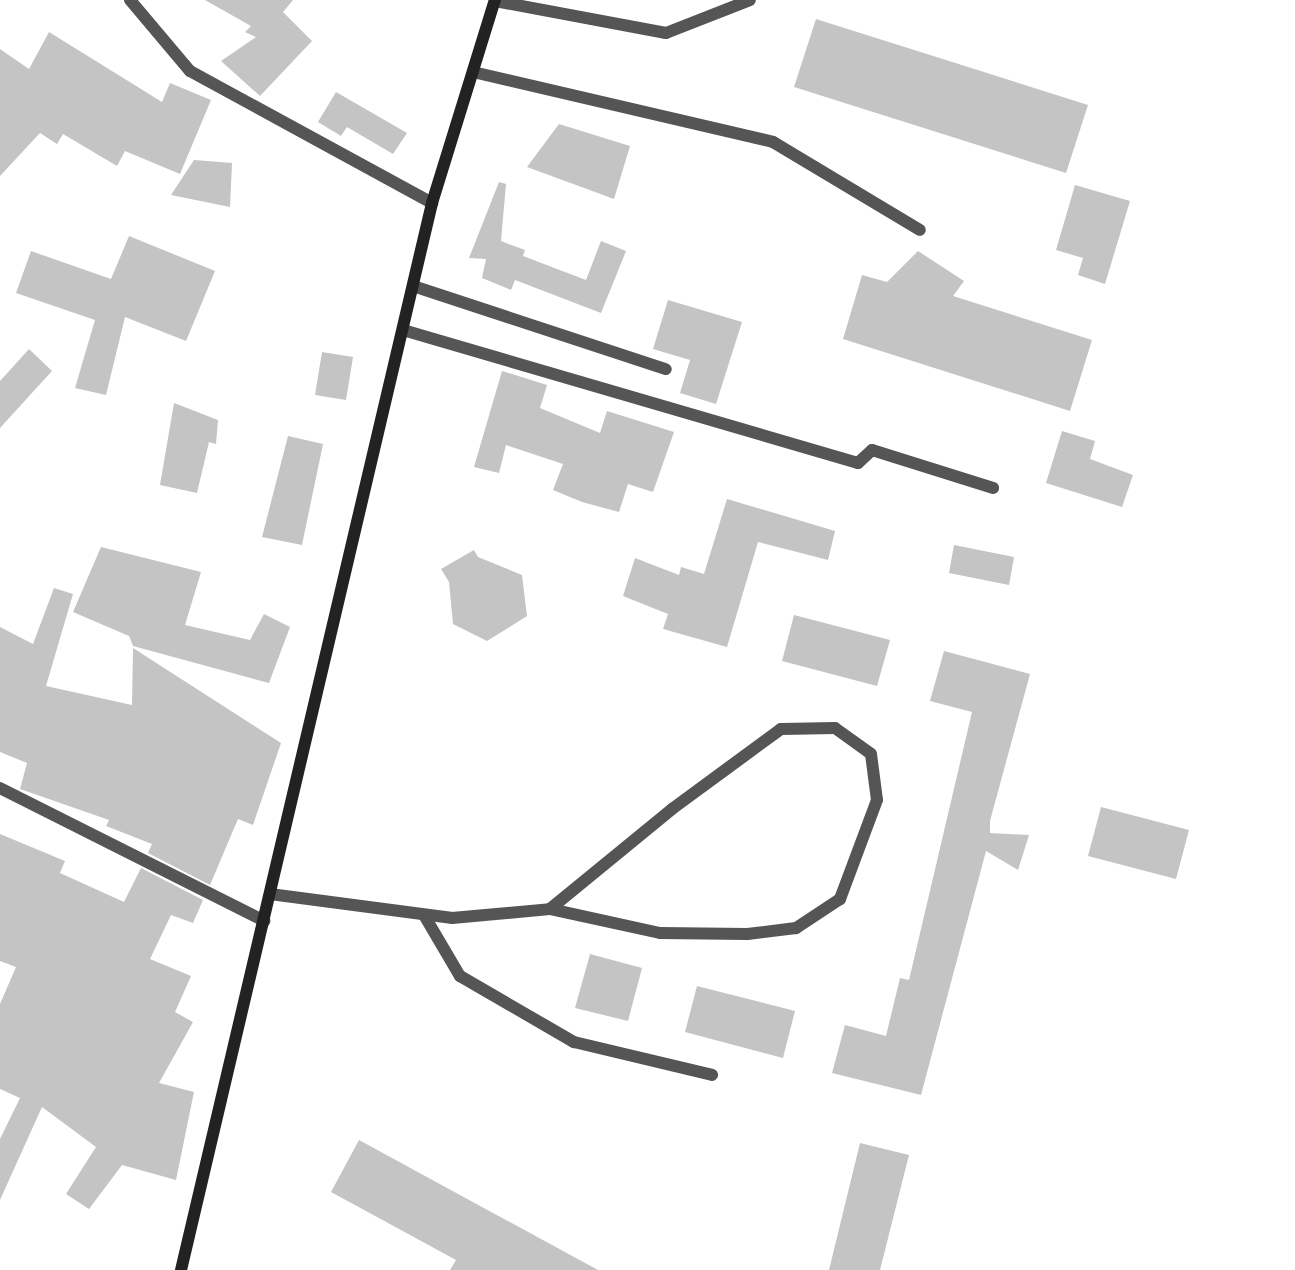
<!DOCTYPE html>
<html>
<head>
<meta charset="utf-8">
<style>
	body { margin:0 }
	#map { position:relative; width:1295px; height:1270px; overflow:hidden; background:#fff; font-family:Helvetica,sans-serif }
	div>[style] { position:absolute }
	.building>* { inset:0; background:#c4c4c4 }
	.service>* { height:12px; margin:-6px; padding:0 6px; transform-origin:6px; border-radius:6px; background:#555 }
	.minor>* { height:12px; margin:-6px; padding:0 6px; transform-origin:6px; border-radius:6px; background:#555 }
	.secondary>* { height:12px; margin:-6px; padding:0 6px; transform-origin:6px; border-radius:6px; background:#222 }
	span { translate:-50% -50%; white-space:nowrap; text-align:center; line-height:1.15; -webkit-text-stroke:4.5px #fff; paint-order:stroke }
</style>
</head>
<body>
<div id="map">
	<div class="building">
		<i style="clip-path:polygon(205px 0,293px 0,283px 12px,312px 41px,260px 96px,221px 61px,256px 37px,245px 32px,251px 26px)"></i>
		<i style="clip-path:polygon(816px 19px,1088px 105px,1066px 173px,794px 87px)"></i>
		<i style="clip-path:polygon(49px 32px,162px 102px,170px 83px,211px 100px,180px 174px,125px 151px,117px 166px,63px 134px,57px 144px,40px 133px,0 176px,0 49px,29px 69px)"></i>
		<i style="clip-path:polygon(336px 92px,407px 133px,393px 154px,347px 127px,341px 136px,318px 122px)"></i>
		<i style="clip-path:polygon(559px 124px,630px 146px,614px 199px,527px 167px)"></i>
		<i style="clip-path:polygon(194px 160px,232px 163px,230px 207px,171px 195px)"></i>
		<i style="clip-path:polygon(499px 182px,506px 184px,501px 241px,525px 250px,523px 256px,586px 280px,601px 241px,626px 251px,601px 313px,515px 280px,511px 290px,482px 278px,486px 259px,469px 258px)"></i>
		<i style="clip-path:polygon(1075px 185px,1130px 201px,1105px 284px,1078px 275px,1083px 258px,1056px 250px)"></i>
		<i style="clip-path:polygon(129px 236px,215px 271px,186px 341px,125px 317px,106px 395px,75px 388px,95px 320px,16px 293px,31px 251px,111px 279px)"></i>
		<i style="clip-path:polygon(918px 251px,964px 281px,953px 296px,1092px 340px,1070px 411px,843px 339px,862px 275px,887px 282px)"></i>
		<i style="clip-path:polygon(668px 300px,742px 322px,716px 404px,680px 393px,690px 360px,653px 349px)"></i>
		<i style="clip-path:polygon(29px 349px,52px 371px,0 428px,0 381px)"></i>
		<i style="clip-path:polygon(322px 352px,353px 357px,346px 400px,315px 395px)"></i>
		<i style="clip-path:polygon(502px 371px,547px 385px,540px 408px,600px 433px,607px 411px,674px 432px,653px 492px,628px 484px,619px 512px,582px 502px,553px 490px,563px 464px,506px 445px,499px 473px,474px 467px)"></i>
		<i style="clip-path:polygon(174px 403px,218px 420px,216px 444px,209px 442px,197px 493px,160px 485px)"></i>
		<i style="clip-path:polygon(1062px 431px,1095px 441px,1090px 459px,1133px 475px,1122px 507px,1046px 483px)"></i>
		<i style="clip-path:polygon(288px 436px,323px 444px,302px 545px,262px 537px)"></i>
		<i style="clip-path:polygon(727px 499px,835px 531px,828px 560px,758px 542px,727px 647px,663px 629px,668px 614px,623px 596px,635px 558px,679px 575px,681px 567px,704px 574px)"></i>
		<i style="clip-path:polygon(954px 545px,1014px 557px,1009px 585px,949px 573px)"></i>
		<i style="clip-path:polygon(101px 547px,201px 572px,185px 625px,250px 640px,264px 614px,290px 627px,269px 683px,133px 646px,129px 636px,73px 612px)"></i>
		<i style="clip-path:polygon(474px 550px,478px 557px,522px 575px,527px 616px,487px 641px,453px 624px,449px 582px,441px 569px)"></i>
		<i style="clip-path:polygon(54px 588px,73px 594px,46px 686px,132px 705px,133px 648px,281px 743px,253px 825px,238px 819px,210px 885px,148px 853px,152px 844px,106px 826px,109px 820px,20px 789px,27px 763px,0 752px,0 627px,33px 644px)"></i>
		<i style="clip-path:polygon(794px 615px,890px 640px,877px 686px,782px 661px)"></i>
		<i style="clip-path:polygon(944px 651px,1030px 674px,990px 821px,990px 833px,1029px 835px,1018px 870px,986px 851px,921px 1095px,832px 1073px,845px 1025px,886px 1036px,900px 978px,909px 980px,972px 712px,930px 701px)"></i>
		<i style="clip-path:polygon(1101px 807px,1189px 830px,1176px 879px,1088px 856px)"></i>
		<i style="clip-path:polygon(0 834px,65px 861px,60px 873px,124px 902px,141px 868px,203px 900px,193px 923px,171px 915px,150px 959px,191px 976px,175px 1012px,193px 1022px,159px 1083px,194px 1092px,176px 1180px,122px 1165px,89px 1209px,66px 1194px,96px 1147px,42px 1107px,0 1200px,0 1139px,20px 1098px,0 1089px,0 1004px,16px 967px,0 961px)"></i>
		<i style="clip-path:polygon(590px 954px,642px 968px,628px 1021px,575px 1008px)"></i>
		<i style="clip-path:polygon(697px 986px,795px 1011px,783px 1058px,685px 1032px)"></i>
		<i style="clip-path:polygon(359px 1140px,598px 1270px,450px 1270px,456px 1260px,331px 1192px)"></i>
		<i style="clip-path:polygon(860px 1143px,909px 1155px,880px 1270px,829px 1270px)"></i>
	</div>
	<div class="service">
		<i style="left:495px;top:1px;width:174px;rotate:10.6deg"></i>
		<i style="left:666px;top:33px;width:90px;rotate:-21.4deg"></i>
		<i style="left:473px;top:72px;width:308px;rotate:13.1deg"></i>
		<i style="left:773px;top:142px;width:171px;rotate:30.9deg"></i>
		<i style="left:413px;top:286px;width:266px;rotate:18.2deg"></i>
		<i style="left:403px;top:330px;width:474px;rotate:16.3deg"></i>
		<i style="left:858px;top:463px;width:19px;rotate:-43deg"></i>
		<i style="left:872px;top:450px;width:127px;rotate:17.4deg"></i>
		<i style="left:270px;top:894px;width:184px;rotate:7.5deg"></i>
		<i style="left:452px;top:918px;width:98px;rotate:-5.2deg"></i>
		<i style="left:550px;top:909px;width:158px;rotate:-39.3deg"></i>
		<i style="left:672px;top:809px;width:135px;rotate:-36.3deg"></i>
		<i style="left:781px;top:729px;width:54px;rotate:-1.1deg"></i>
		<i style="left:835px;top:728px;width:44px;rotate:35.8deg"></i>
		<i style="left:871px;top:754px;width:46px;rotate:82.6deg"></i>
		<i style="left:877px;top:800px;width:106px;rotate:110.5deg"></i>
		<i style="left:840px;top:899px;width:53px;rotate:146.6deg"></i>
		<i style="left:796px;top:928px;width:49px;rotate:173deg"></i>
		<i style="left:747px;top:934px;width:87px;rotate:-179.3deg"></i>
		<i style="left:660px;top:933px;width:113px;rotate:-167.7deg"></i>
		<i style="left:424px;top:915px;width:71px;rotate:59.5deg"></i>
		<i style="left:460px;top:976px;width:132px;rotate:30.1deg"></i>
		<i style="left:574px;top:1042px;width:142px;rotate:13.4deg"></i>
	</div>
	<div class="minor">
		<i style="left:130px;top:0;width:93px;rotate:49.8deg"></i>
		<i style="left:190px;top:71px;width:276px;rotate:28.6deg"></i>
		<i style="left:0;top:788px;width:296px;rotate:26.7deg"></i>
	</div>
	<div class="secondary">
		<i style="left:181px;top:1270px;width:1096px;rotate:-76.76deg"></i>
		<i style="left:432px;top:203px;width:213px;rotate:-72.8deg"></i>
	</div>
</div>
</body>
</html>
